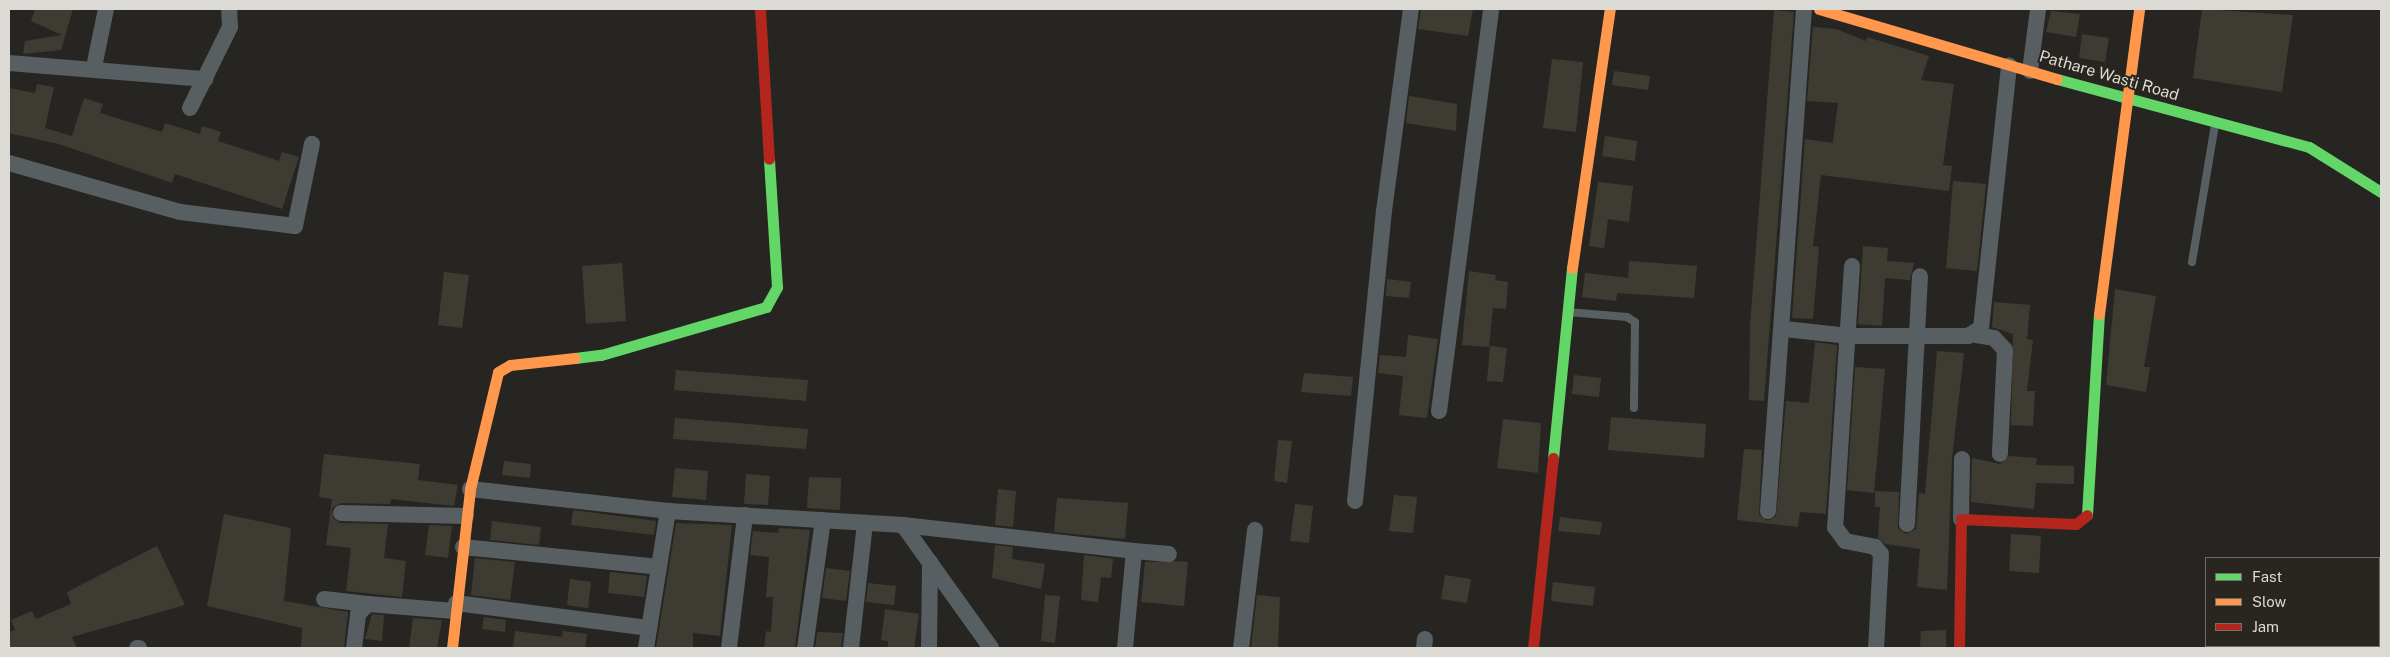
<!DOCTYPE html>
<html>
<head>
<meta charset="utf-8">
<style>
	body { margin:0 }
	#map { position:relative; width:2390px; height:657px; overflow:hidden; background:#272521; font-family:"Public Sans",sans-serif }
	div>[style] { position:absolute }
	.building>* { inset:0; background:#3e3c32 }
	.lane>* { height:8px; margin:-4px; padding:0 4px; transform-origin:4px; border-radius:4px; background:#575f62 }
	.street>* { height:16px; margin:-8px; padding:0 8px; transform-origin:8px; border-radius:8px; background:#575f62 }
	.fast>* { height:11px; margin:-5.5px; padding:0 5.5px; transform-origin:5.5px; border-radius:5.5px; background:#63d668 }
	.slow>* { height:11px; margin:-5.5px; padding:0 5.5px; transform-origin:5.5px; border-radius:5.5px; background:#ff974d }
	.jam>* { height:11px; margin:-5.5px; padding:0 5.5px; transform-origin:5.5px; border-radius:5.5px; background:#b3261e }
	span { translate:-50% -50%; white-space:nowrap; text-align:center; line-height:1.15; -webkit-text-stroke:4px #29261f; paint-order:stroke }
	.street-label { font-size:16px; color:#dcdad5 }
	.frame { position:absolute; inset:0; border:10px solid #dcdad5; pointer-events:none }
	.legend { position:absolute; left:2205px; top:557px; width:175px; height:90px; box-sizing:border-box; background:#29261f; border:1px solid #716e68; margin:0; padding:6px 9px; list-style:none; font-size:15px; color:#dcdad5 }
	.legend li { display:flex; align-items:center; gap:10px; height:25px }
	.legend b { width:25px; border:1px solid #716e68 }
</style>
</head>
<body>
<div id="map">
	<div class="building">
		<i style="clip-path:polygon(35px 9px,73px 9px,61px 50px,23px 54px,25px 41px,62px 35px,31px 21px)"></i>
		<i style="clip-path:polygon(1421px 9px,1473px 9px,1468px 36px,1418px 29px)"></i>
		<i style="clip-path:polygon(2202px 9px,2293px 15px,2282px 92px,2193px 78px)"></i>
		<i style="clip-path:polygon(1774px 10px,1794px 12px,1764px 401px,1749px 400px,1750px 326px)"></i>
		<i style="clip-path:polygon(2051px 11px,2080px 14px,2076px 37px,2046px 32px)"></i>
		<i style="clip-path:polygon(1813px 27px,1836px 29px,1866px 41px,1867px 37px,1929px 56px,1921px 80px,1954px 84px,1943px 165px,1952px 166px,1949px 191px,1821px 175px,1813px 246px,1819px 247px,1813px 319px,1792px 318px,1805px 139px,1833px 143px,1838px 103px,1807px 101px)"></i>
		<i style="clip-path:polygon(2082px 34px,2109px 38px,2105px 62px,2079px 58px)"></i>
		<i style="clip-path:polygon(1552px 59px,1583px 62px,1576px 132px,1543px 128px)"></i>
		<i style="clip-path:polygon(1614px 71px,1650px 76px,1648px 90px,1612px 85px)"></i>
		<i style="clip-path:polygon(37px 84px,54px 87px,45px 128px,72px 136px,84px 98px,103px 104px,100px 113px,162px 132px,165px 123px,200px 134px,202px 126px,221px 132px,218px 141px,279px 161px,282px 152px,299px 157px,282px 209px,175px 174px,172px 183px,59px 144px,9px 133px,9px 88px,35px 93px)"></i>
		<i style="clip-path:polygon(1409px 96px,1457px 104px,1456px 131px,1406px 123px)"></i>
		<i style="clip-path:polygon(1605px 136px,1637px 141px,1635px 161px,1602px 156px)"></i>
		<i style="clip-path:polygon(1953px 181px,1986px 184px,1977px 271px,1946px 268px)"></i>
		<i style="clip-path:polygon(1598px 182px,1633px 186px,1629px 222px,1608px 219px,1604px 248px,1589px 246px)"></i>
		<i style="clip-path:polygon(1863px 246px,1888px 248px,1887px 261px,1914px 263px,1910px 280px,1885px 278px,1882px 326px,1858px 324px)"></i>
		<i style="clip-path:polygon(1629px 261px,1697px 266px,1694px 298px,1617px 293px,1616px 301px,1582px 297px,1585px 273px,1628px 278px)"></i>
		<i style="clip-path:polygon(622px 263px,626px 321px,586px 324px,582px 266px)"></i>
		<i style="clip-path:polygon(1469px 271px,1496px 275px,1495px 280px,1508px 282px,1506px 309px,1493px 308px,1489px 347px,1462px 345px)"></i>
		<i style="clip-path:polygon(444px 272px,469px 275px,462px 328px,438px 325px)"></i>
		<i style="clip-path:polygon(1387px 279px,1411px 282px,1409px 298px,1386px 296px)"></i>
		<i style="clip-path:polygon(2115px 289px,2156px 296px,2144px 367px,2150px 367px,2146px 392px,2106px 385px)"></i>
		<i style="clip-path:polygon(1994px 302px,2030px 305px,2027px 339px,2033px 340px,2027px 391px,2035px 391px,2033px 426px,2011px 425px,2013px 334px,1992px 327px)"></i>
		<i style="clip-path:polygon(1408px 335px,1438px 339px,1427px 418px,1399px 415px,1403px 376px,1378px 373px,1380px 355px,1406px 357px)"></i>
		<i style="clip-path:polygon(1815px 342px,1837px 345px,1826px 514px,1800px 512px,1798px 527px,1737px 520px,1744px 449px,1762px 450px,1759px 515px,1768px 521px,1776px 516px,1786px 401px,1809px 403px)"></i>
		<i style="clip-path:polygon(1490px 346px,1507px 348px,1503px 382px,1487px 381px)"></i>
		<i style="clip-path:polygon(1937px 351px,1964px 353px,1952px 459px,1947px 590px,1917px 587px,1920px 549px,1885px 544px,1878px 538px,1880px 507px,1875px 507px,1875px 491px,1899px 492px,1898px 528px,1906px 534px,1916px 529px,1919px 493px,1925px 494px)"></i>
		<i style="clip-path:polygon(1855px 367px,1885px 369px,1874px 493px,1847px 490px)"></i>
		<i style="clip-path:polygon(676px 370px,808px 380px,806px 401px,674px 390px)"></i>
		<i style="clip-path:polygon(1304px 373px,1353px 377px,1351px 396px,1301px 392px)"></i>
		<i style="clip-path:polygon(1574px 375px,1601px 378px,1599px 397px,1572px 394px)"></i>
		<i style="clip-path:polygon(1611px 417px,1706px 424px,1704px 458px,1608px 450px)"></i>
		<i style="clip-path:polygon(675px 418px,808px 429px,806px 449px,673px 439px)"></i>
		<i style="clip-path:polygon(1503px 419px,1541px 423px,1538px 473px,1497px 468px)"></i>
		<i style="clip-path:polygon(1278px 440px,1292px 441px,1287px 483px,1274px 481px)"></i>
		<i style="clip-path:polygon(324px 454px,420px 464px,418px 480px,458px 485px,454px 506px,391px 499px,390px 504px,341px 503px,332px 508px,333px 518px,340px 523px,388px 524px,384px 558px,406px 561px,402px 597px,346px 591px,351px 548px,326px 545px,332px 499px,319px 497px)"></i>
		<i style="clip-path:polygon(2009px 456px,2037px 458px,2036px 465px,2074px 466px,2074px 484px,2036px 483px,2034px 509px,1971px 502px,1972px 458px,2000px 464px)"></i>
		<i style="clip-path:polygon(504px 461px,531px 464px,530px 478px,502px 475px)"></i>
		<i style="clip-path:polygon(675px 468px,708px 471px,706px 500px,672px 497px)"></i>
		<i style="clip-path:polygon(746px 474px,770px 476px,768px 505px,744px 504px)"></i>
		<i style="clip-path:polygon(809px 477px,841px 478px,840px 510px,807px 508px)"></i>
		<i style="clip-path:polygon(998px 489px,1016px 491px,1013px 527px,995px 525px)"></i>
		<i style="clip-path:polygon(1394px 495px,1417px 497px,1413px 533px,1389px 531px)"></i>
		<i style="clip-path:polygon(1057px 498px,1128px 503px,1125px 539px,1054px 532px)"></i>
		<i style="clip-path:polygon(1295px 504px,1313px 506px,1309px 543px,1290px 541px)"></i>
		<i style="clip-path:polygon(573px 510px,656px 521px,654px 535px,571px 525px)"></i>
		<i style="clip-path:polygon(224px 514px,291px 528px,284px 601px,348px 612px,344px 648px,301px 648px,302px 628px,207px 606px)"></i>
		<i style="clip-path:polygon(1560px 517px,1602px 522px,1600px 535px,1558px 531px)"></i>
		<i style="clip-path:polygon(492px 521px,541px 527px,539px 545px,490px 540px)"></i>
		<i style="clip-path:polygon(676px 523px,732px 525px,720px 636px,693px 633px,693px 648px,656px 648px)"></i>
		<i style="clip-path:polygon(429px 525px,452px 526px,448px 558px,425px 555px)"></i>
		<i style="clip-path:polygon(779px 528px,810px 530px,795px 648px,764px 648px,766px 631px,771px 632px,773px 597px,766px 597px,769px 557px,750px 555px,753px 531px,778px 533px)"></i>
		<i style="clip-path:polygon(2011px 534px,2041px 536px,2039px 573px,2009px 571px)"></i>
		<i style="clip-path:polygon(995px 545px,1013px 547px,1012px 559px,1045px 564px,1041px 589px,992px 578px)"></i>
		<i style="clip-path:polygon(157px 546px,185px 605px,72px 637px,77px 648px,9px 648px,9px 632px,15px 630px,11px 620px,32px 611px,36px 619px,71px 604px,67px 592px)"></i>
		<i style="clip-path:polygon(1084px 555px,1113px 559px,1111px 578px,1101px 577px,1098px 602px,1081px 600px)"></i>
		<i style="clip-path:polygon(475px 558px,515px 562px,510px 600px,471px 595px)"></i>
		<i style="clip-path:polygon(1176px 561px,1188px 562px,1184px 606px,1141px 602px,1145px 562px)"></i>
		<i style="clip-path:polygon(826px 568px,850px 571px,846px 601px,822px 598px)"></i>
		<i style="clip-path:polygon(610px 572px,647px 576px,644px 597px,608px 593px)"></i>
		<i style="clip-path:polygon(1445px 575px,1471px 579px,1467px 603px,1441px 599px)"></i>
		<i style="clip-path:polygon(570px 579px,591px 582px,588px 608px,567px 605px)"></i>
		<i style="clip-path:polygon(1553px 582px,1595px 587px,1593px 606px,1551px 601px)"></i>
		<i style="clip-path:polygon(868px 583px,896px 586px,894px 605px,866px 602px)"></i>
		<i style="clip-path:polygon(1045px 595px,1060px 596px,1055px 643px,1041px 641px)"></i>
		<i style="clip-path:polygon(1257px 595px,1280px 597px,1278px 648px,1251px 648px)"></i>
		<i style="clip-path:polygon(885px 609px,919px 614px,914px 648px,888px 648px,888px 641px,881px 640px)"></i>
		<i style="clip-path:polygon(372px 614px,384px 615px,382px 641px,365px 639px)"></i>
		<i style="clip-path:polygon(484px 617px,506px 620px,505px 632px,482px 629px)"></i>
		<i style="clip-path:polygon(413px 618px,442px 620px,437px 648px,409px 648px)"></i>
		<i style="clip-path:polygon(1946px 630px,1946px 648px,1920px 648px,1921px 631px)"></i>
		<i style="clip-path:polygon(515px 631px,562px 637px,563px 631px,587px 634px,585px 648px,513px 648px)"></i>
		<i style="clip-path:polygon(817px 632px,843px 633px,841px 648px,815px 648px)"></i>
	</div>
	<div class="lane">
		<i style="left:2192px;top:262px;width:140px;rotate:-80.5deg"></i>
		<i style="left:1568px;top:312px;width:59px;rotate:4.8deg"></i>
		<i style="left:1627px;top:317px;width:9px;rotate:32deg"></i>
		<i style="left:1635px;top:322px;width:86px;rotate:90.7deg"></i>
	</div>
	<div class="street">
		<i style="left:9px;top:63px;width:197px;rotate:4.7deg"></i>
		<i style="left:94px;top:67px;width:59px;rotate:-78.3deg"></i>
		<i style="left:2030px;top:71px;width:63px;rotate:-82.6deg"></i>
		<i style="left:190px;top:108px;width:90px;rotate:-63.7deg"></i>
		<i style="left:230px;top:27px;width:18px;rotate:-93deg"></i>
		<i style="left:9px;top:163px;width:178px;rotate:16deg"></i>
		<i style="left:180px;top:212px;width:116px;rotate:6.9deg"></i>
		<i style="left:295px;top:226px;width:84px;rotate:-78.3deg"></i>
		<i style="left:1852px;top:266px;width:262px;rotate:93.7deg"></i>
		<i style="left:1835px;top:527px;width:17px;rotate:54deg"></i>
		<i style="left:1845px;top:541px;width:31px;rotate:11deg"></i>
		<i style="left:1875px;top:547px;width:9px;rotate:49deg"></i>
		<i style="left:1881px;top:554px;width:94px;rotate:93deg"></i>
		<i style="left:1784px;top:329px;width:66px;rotate:6.1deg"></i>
		<i style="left:1850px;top:336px;width:118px"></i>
		<i style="left:1968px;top:336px;width:15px;rotate:-32deg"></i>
		<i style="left:1981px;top:328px;width:264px;rotate:-83.9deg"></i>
		<i style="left:1976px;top:335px;width:18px;rotate:9deg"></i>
		<i style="left:1994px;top:338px;width:16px;rotate:47deg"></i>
		<i style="left:2005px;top:350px;width:104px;rotate:92.8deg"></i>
		<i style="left:1439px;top:411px;width:405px;rotate:-82.6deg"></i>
		<i style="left:470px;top:489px;width:199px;rotate:6.3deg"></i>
		<i style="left:668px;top:511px;width:235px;rotate:3.4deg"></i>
		<i style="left:903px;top:525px;width:151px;rotate:54.4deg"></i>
		<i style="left:1355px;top:501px;width:291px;rotate:-84.3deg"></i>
		<i style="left:1384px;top:211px;width:204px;rotate:-82.4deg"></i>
		<i style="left:1768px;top:511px;width:503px;rotate:-85.9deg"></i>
		<i style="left:341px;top:513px;width:125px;rotate:1.4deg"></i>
		<i style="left:1961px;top:519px;width:60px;rotate:-89deg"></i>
		<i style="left:1907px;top:524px;width:248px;rotate:-87deg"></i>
		<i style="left:903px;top:525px;width:232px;rotate:6.4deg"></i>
		<i style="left:1134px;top:551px;width:97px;rotate:95.3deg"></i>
		<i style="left:463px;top:547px;width:197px;rotate:5.8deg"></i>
		<i style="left:1134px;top:551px;width:35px;rotate:5deg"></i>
		<i style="left:324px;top:599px;width:44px;rotate:6.5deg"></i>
		<i style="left:456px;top:603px;width:195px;rotate:7.4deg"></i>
		<i style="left:137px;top:648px;width:2px"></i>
		<i style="left:354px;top:648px;width:34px;rotate:-83deg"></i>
		<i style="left:358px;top:614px;width:14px;rotate:-45deg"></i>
		<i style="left:368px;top:604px;width:87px;rotate:4.6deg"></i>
		<i style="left:646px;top:648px;width:139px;rotate:-80.9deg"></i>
		<i style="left:729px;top:648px;width:134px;rotate:-83.1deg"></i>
		<i style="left:805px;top:648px;width:129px;rotate:-82deg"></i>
		<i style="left:851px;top:648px;width:126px;rotate:-83.6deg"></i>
		<i style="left:929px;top:648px;width:86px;rotate:-89.3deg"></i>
		<i style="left:1241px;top:648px;width:119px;rotate:-83.2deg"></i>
		<i style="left:1424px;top:648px;width:9px;rotate:-84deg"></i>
	</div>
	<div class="fast">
		<i style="left:2057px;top:79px;width:261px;rotate:15.1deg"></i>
		<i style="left:2309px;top:147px;width:85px;rotate:32deg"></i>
		<i style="left:575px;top:358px;width:26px;rotate:-7deg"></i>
		<i style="left:601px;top:355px;width:172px;rotate:-16.2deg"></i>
		<i style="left:766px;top:307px;width:23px;rotate:-61deg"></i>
		<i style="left:777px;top:287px;width:128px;rotate:-93.6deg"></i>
		<i style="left:1553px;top:458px;width:191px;rotate:-84.3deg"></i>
		<i style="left:2087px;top:515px;width:201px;rotate:-86.6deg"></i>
	</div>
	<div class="slow">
		<i style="left:1819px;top:9px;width:248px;rotate:16.4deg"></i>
		<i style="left:1572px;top:268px;width:262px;rotate:-81.7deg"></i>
		<i style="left:2099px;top:314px;width:308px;rotate:-82.5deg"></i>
		<i style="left:452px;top:648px;width:160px;rotate:-83.5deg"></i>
		<i style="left:470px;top:489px;width:120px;rotate:-76.5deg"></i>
		<i style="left:498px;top:372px;width:14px;rotate:-30deg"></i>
		<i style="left:510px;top:365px;width:65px;rotate:-6.1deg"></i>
	</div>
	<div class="jam">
		<i style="left:760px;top:9px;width:150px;rotate:86.6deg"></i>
		<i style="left:1533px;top:648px;width:191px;rotate:-84deg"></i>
		<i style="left:1959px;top:648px;width:129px;rotate:-89.1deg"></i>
		<i style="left:1961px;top:519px;width:115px;rotate:2.5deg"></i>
		<i style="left:2076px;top:524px;width:14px;rotate:-39deg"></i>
	</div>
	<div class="street-label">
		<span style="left:2109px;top:76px;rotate:16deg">Pathare Wasti Road</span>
	</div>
	<div class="frame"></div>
	<ul class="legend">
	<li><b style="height:6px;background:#63d668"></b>Fast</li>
	<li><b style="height:6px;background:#ff974d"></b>Slow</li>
	<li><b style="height:6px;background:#b3261e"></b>Jam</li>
	</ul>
</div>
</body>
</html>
